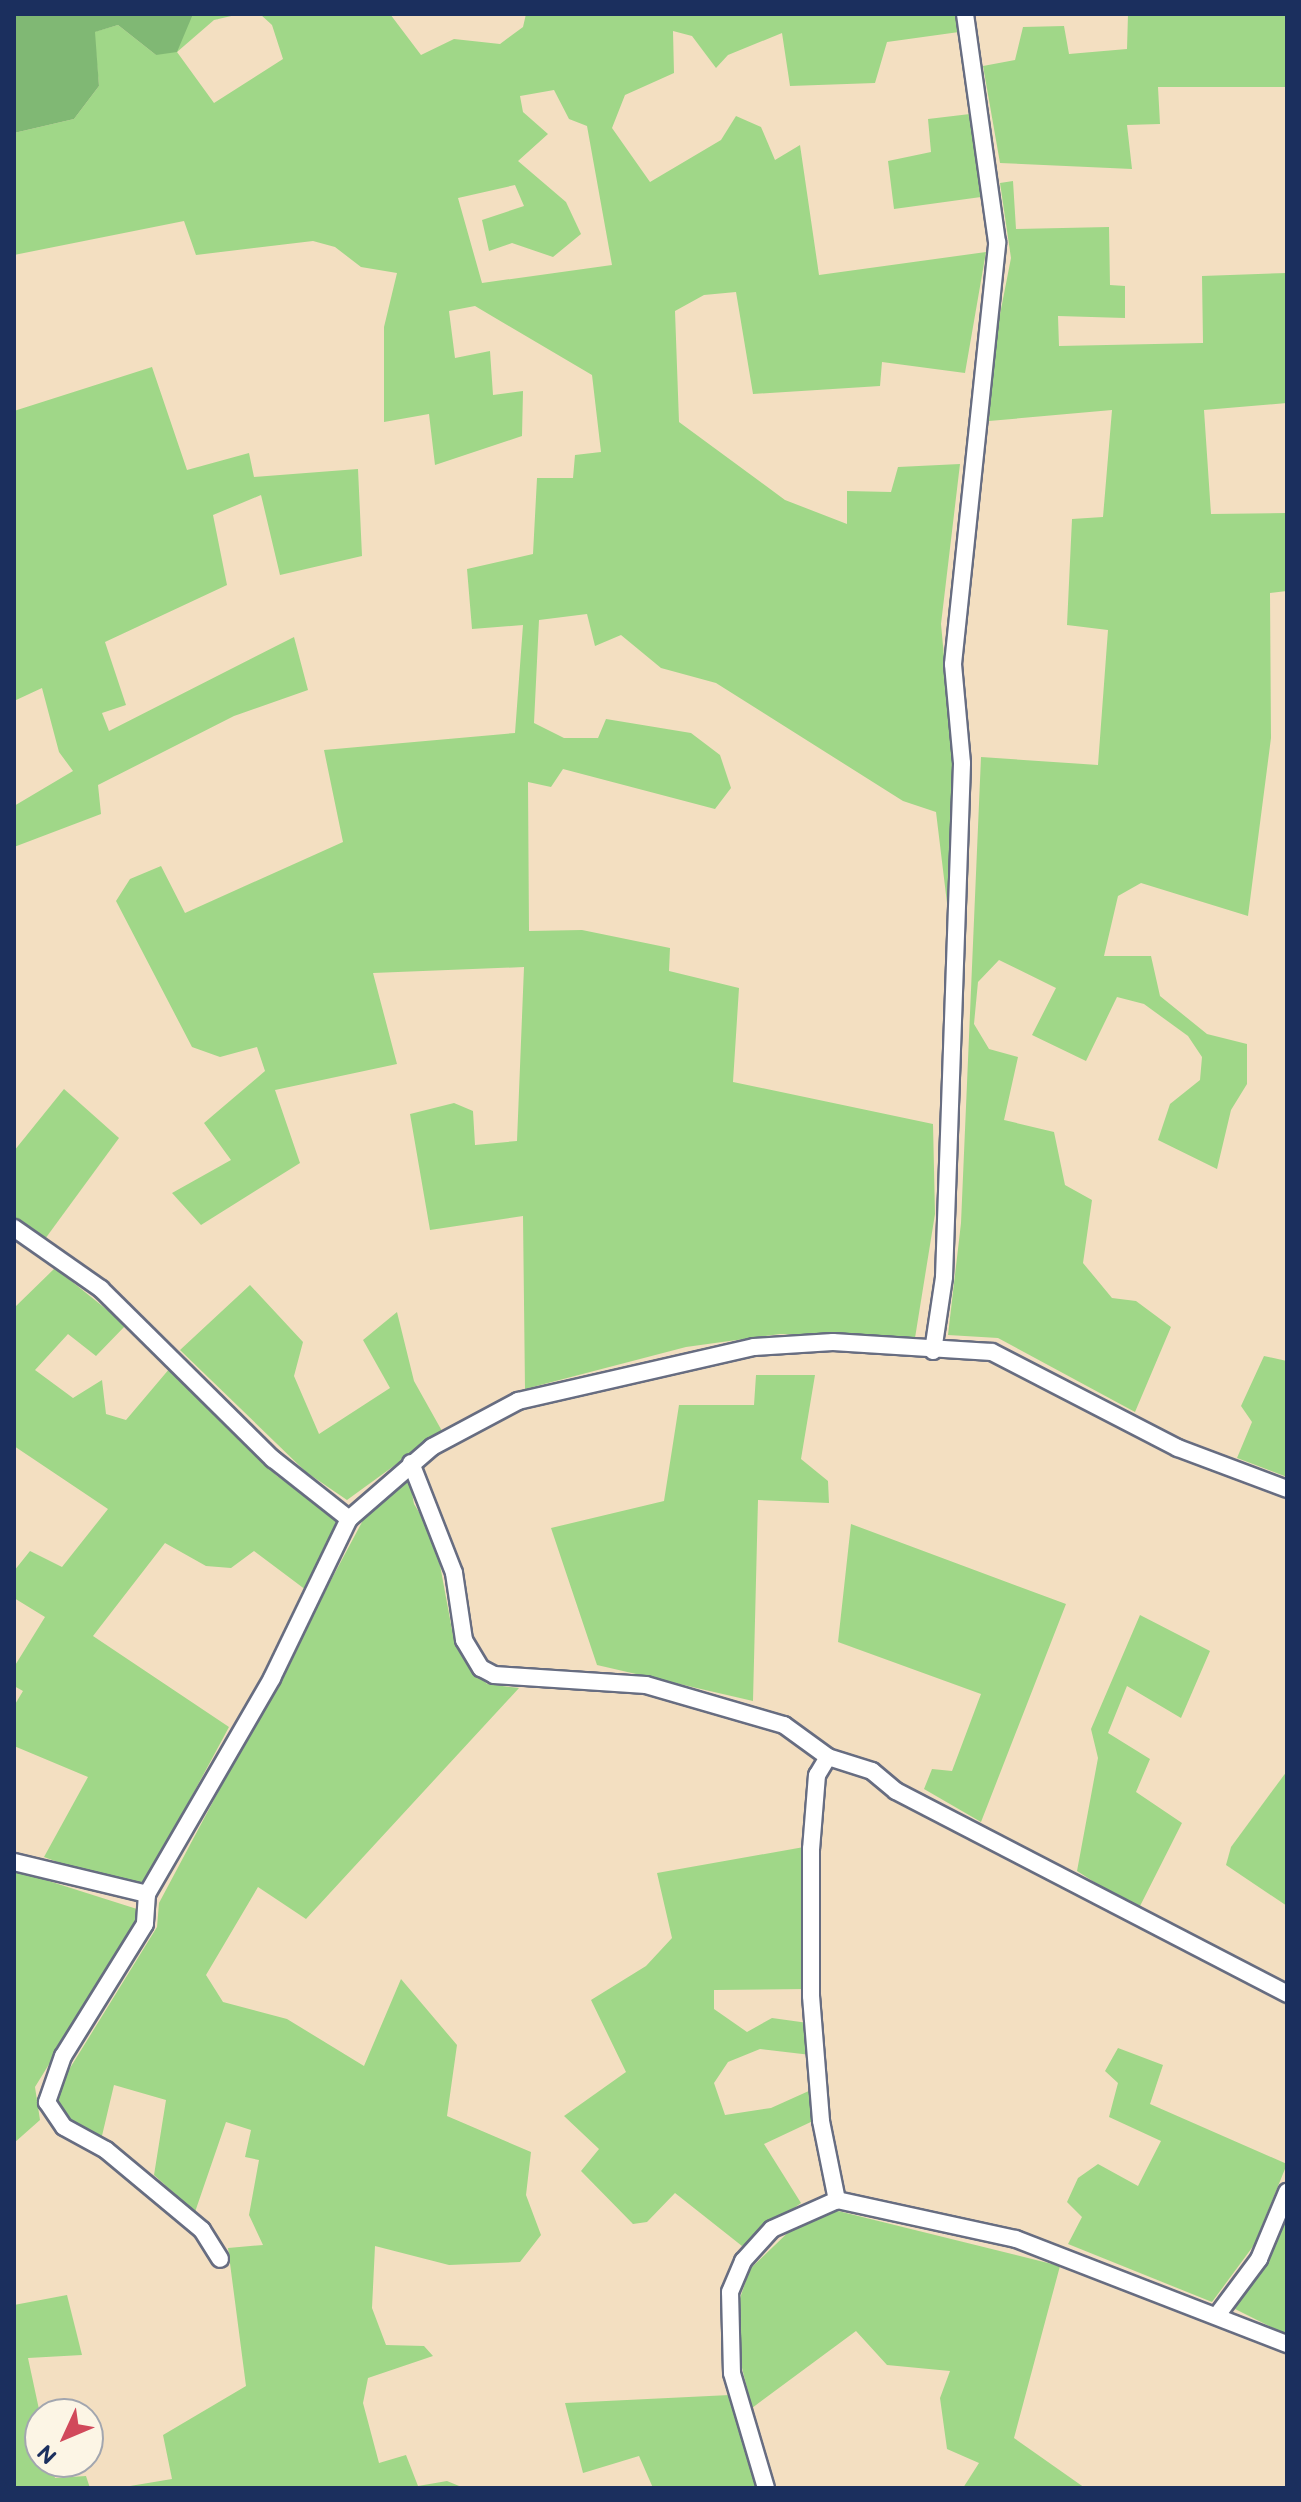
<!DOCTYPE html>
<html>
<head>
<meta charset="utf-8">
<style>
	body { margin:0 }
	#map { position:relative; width:1301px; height:2502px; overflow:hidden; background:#f3dfc1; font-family:"Balsamiq Sans",sans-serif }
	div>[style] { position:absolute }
	.green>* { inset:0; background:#a0d788 }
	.forest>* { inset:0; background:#80b874 }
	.roads { filter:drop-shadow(2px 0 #676d81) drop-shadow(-2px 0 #676d81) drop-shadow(0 2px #676d81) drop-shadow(0 -2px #676d81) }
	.minor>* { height:16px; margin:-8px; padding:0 8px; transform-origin:8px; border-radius:8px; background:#fff }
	span { translate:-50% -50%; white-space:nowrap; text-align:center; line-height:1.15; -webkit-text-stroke:7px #fcf5e5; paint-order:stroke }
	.frame { position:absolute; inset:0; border:16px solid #1b2f5e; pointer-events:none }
	.north { position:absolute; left:24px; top:2398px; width:80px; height:80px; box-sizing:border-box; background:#fcf5e5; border:2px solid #a2a6af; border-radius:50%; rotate:226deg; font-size:22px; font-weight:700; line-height:32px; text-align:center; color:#1b2f5e }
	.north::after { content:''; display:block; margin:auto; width:28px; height:36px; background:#d1495b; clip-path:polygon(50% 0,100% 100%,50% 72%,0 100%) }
</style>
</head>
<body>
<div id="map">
	<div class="green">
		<i style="clip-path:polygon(evenodd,193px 14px,240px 14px,214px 20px,177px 52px,214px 103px,283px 59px,272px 25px,260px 14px,390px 14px,421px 55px,454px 39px,500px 44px,523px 27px,526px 14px,957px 14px,959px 32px,887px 42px,875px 83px,790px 86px,782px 33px,728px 55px,716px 68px,692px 36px,673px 31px,674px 73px,625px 95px,612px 128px,650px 182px,721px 140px,736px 116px,761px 127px,775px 160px,800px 145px,819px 275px,986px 252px,965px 373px,882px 362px,880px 386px,753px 394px,736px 292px,704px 295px,675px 311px,679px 422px,785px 500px,847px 524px,847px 491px,891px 492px,898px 467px,960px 464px,941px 624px,954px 765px,947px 903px,936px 812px,903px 801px,716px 683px,661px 668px,621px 635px,595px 646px,587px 614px,539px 620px,534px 723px,564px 738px,598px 738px,606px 719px,691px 733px,720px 755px,731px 788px,715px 809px,563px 769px,551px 787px,528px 782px,529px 931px,582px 930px,670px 948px,669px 971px,739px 988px,733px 1082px,933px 1124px,935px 1214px,915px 1338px,780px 1334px,686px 1347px,525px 1389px,523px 1216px,430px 1230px,410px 1114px,454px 1103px,473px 1111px,475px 1145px,517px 1141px,524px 967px,373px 973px,397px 1064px,275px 1090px,300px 1163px,201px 1225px,172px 1193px,231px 1160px,204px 1123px,265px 1071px,257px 1047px,220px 1057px,192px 1047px,116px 901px,130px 879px,161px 866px,185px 913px,343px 842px,324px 750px,515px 733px,523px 625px,472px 629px,467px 569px,533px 554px,537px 478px,573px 478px,575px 455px,601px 452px,592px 375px,475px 306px,449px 311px,455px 358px,490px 351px,493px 395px,523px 391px,522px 436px,435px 465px,429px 414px,384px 422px,384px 327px,397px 273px,361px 267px,335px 247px,313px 241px,196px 255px,184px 221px,14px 255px,14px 133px,74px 119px,99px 86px,94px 32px,118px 25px,156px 55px,193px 14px,554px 90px,569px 119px,587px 126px,612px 265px,482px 283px,458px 198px,515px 185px,524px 206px,482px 220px,489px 251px,512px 243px,553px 257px,581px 234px,566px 202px,518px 161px,548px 134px,523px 112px,520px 96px,554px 90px)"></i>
		<i style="clip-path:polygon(1128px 14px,1287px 14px,1287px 87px,1158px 87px,1160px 124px,1127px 125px,1132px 169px,1000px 163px,983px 66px,1015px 60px,1023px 27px,1064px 26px,1069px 54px,1127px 49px)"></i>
		<i style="clip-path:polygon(970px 114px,981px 197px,894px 209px,888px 161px,931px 152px,928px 119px)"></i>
		<i style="clip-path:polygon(1013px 181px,1016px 229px,1109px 227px,1110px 285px,1125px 286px,1125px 318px,1058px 316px,1059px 346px,1203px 343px,1202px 276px,1287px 273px,1287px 403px,1204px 410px,1211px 514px,1287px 513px,1287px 591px,1270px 593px,1271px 738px,1248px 916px,1141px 883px,1118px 896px,1104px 956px,1151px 956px,1160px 996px,1207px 1034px,1247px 1044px,1247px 1084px,1231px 1110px,1217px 1169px,1158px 1140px,1170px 1104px,1200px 1080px,1202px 1057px,1188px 1036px,1144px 1004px,1117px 997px,1086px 1061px,1032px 1035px,1056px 988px,999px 960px,978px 982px,974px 1024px,989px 1049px,1018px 1057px,1004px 1120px,1054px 1132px,1065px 1185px,1092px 1200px,1083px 1263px,1112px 1298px,1136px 1301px,1171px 1327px,1135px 1412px,998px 1338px,948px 1335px,961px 1223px,981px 757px,1098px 765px,1108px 630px,1067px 625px,1072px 519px,1103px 517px,1112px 410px,989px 421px,993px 350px,1011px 258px,1000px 183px)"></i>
		<i style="clip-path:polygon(152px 367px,187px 470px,249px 453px,254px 477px,358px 469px,362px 556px,280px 575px,261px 495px,213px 515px,227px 585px,105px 642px,126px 705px,102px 713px,109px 731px,294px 637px,308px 690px,234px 716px,98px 785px,101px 814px,14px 847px,14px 806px,73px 771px,59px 752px,42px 688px,14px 701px,14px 411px)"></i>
		<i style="clip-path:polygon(64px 1089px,119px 1138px,45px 1239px,14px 1218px,14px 1151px)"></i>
		<i style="clip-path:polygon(55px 1268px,126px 1325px,96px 1356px,68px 1334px,35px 1370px,73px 1398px,102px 1380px,106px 1414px,126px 1420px,170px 1368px,277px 1476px,341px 1520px,306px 1590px,254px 1551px,231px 1568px,206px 1566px,165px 1543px,93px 1636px,229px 1727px,144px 1885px,120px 1885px,44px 1857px,88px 1777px,14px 1746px,14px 1706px,23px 1691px,14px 1686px,14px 1667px,45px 1617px,14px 1598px,14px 1571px,30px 1551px,62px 1567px,108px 1509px,14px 1446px,14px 1308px)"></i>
		<i style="clip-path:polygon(250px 1285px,303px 1342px,294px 1376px,319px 1434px,390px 1388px,363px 1340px,397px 1312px,414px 1381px,442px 1431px,347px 1500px,306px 1472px,180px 1350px)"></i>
		<i style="clip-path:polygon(1264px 1356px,1287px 1361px,1287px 1477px,1237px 1458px,1252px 1422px,1241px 1406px)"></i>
		<i style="clip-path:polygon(756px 1375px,815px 1375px,801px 1459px,828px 1481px,829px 1503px,758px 1500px,753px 1701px,597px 1665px,551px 1528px,664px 1501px,679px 1405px,754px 1405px)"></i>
		<i style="clip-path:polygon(408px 1472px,414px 1504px,435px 1538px,455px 1646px,487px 1684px,519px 1688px,306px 1919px,258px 1887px,206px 1975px,223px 2002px,287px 2019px,364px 2066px,401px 1979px,457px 2045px,447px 2116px,531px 2152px,526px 2195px,541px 2235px,520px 2262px,449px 2265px,375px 2246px,372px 2308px,386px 2345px,424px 2346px,433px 2356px,368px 2378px,363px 2403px,379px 2463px,406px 2455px,418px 2486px,447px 2481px,464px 2488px,118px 2488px,172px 2479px,163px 2435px,246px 2386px,228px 2248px,263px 2245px,249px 2215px,259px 2160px,245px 2157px,251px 2130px,226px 2122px,195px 2212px,154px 2175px,166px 2100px,114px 2085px,101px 2140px,68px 2123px,54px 2094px,157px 1927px,159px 1903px,370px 1507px)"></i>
		<i style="clip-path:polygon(851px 1524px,1066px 1604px,981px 1822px,924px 1789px,932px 1769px,952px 1771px,981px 1694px,838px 1642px)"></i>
		<i style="clip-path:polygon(1140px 1615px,1210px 1651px,1181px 1718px,1127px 1686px,1108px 1733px,1150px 1759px,1136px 1792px,1182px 1823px,1138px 1910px,1077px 1871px,1098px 1758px,1091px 1729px)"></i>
		<i style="clip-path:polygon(1287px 1771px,1287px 1906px,1226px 1865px,1231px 1847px)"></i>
		<i style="clip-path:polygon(804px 1847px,807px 1989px,714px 1990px,714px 2009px,747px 2032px,772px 2018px,808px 2023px,811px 2055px,760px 2049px,728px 2062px,714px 2083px,725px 2115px,771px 2108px,811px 2090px,813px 2121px,764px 2144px,801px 2203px,742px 2246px,675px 2193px,647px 2222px,633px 2224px,581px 2171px,599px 2149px,564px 2116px,626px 2072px,591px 2000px,646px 1966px,672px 1938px,657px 1873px)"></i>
		<i style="clip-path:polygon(14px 1870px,137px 1909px,136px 1923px,35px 2087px,40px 2120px,14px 2143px)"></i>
		<i style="clip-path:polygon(1118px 2048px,1163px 2065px,1150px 2104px,1287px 2164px,1254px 2245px,1212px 2302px,1068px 2244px,1082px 2217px,1067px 2202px,1078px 2178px,1098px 2164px,1138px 2186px,1161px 2141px,1109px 2117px,1118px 2083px,1105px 2071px)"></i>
		<i style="clip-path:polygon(838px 2211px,1060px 2266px,1014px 2438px,1085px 2488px,963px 2488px,979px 2463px,947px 2449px,940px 2398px,950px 2371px,887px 2365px,856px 2331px,752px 2408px,738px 2352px,739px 2301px,750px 2269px,801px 2220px)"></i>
		<i style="clip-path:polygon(1287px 2219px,1287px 2335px,1235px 2309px)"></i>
		<i style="clip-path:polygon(67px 2295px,82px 2355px,28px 2358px,40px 2414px,40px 2462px,51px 2462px,55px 2478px,86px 2476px,90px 2488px,14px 2488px,14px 2305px)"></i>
		<i style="clip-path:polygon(730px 2395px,758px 2488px,653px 2488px,639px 2456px,583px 2473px,565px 2403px)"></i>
	</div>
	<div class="forest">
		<i style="clip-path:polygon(14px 14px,193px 14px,177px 52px,156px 55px,118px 25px,95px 32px,99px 86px,74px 119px,14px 133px)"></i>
	</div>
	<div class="roads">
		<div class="minor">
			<i style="left:14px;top:1228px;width:106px;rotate:35deg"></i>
			<i style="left:101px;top:1289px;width:242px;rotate:44.7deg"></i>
			<i style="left:273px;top:1459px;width:97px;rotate:38.3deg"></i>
			<i style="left:933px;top:1351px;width:75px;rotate:-81.5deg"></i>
			<i style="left:944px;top:1277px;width:514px;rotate:-87.99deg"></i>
			<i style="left:962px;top:763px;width:99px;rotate:-95.2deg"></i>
			<i style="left:953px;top:664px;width:424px;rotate:-84deg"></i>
			<i style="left:997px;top:242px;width:230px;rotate:-98deg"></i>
			<i style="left:411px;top:1463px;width:118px;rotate:68.6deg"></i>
			<i style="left:454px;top:1573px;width:68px;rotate:81.5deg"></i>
			<i style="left:464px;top:1640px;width:33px;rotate:59deg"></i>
			<i style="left:481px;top:1668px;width:15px;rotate:28deg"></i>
			<i style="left:494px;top:1675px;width:152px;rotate:3.8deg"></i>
			<i style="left:646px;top:1685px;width:144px;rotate:16.2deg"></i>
			<i style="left:784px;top:1725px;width:54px;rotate:36deg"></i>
			<i style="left:828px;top:1757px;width:46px;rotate:17.7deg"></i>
			<i style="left:872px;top:1771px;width:31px;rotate:40deg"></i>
			<i style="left:896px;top:1791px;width:441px;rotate:27.4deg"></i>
			<i style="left:828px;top:1757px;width:21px;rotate:121deg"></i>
			<i style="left:817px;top:1775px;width:74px;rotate:94.6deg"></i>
			<i style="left:811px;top:1849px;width:147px;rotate:90deg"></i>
			<i style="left:811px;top:1996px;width:125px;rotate:85.4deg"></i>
			<i style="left:821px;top:2121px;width:81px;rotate:78.6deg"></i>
			<i style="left:14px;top:1862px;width:137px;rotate:13.5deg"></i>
			<i style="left:147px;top:1894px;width:250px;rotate:-59.9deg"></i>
			<i style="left:272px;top:1678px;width:177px;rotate:-64.2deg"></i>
			<i style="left:349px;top:1519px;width:110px;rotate:-40.9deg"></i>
			<i style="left:432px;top:1447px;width:98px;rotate:-28.1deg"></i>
			<i style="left:518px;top:1401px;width:242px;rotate:-12.9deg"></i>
			<i style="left:754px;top:1347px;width:79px;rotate:-3.6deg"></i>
			<i style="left:833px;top:1342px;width:159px;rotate:3.6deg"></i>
			<i style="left:992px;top:1352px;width:209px;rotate:27.3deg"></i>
			<i style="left:1178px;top:1448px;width:116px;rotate:20.6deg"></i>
			<i style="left:147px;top:1894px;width:30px;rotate:94deg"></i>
			<i style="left:145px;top:1924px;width:155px;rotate:121.8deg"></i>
			<i style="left:63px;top:2056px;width:49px;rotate:109.2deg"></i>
			<i style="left:47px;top:2102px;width:30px;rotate:56deg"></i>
			<i style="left:64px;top:2127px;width:48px;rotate:28.7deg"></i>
			<i style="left:106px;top:2150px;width:125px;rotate:39.8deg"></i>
			<i style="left:202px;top:2230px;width:34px;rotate:58deg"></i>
			<i style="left:1218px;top:2314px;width:69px;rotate:-53.3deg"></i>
			<i style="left:1259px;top:2259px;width:73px;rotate:-67.3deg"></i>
			<i style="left:766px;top:2488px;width:120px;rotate:-106.5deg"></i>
			<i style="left:732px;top:2373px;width:81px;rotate:-91.4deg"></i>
			<i style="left:730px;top:2292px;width:34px;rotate:-67deg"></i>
			<i style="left:743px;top:2261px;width:43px;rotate:-47.8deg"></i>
			<i style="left:772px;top:2229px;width:71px;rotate:-24deg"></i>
			<i style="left:837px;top:2200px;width:183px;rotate:12.3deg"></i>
			<i style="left:1016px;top:2239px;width:291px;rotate:21.2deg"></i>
		</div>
	</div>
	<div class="frame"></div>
	<div class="north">N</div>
</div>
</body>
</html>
